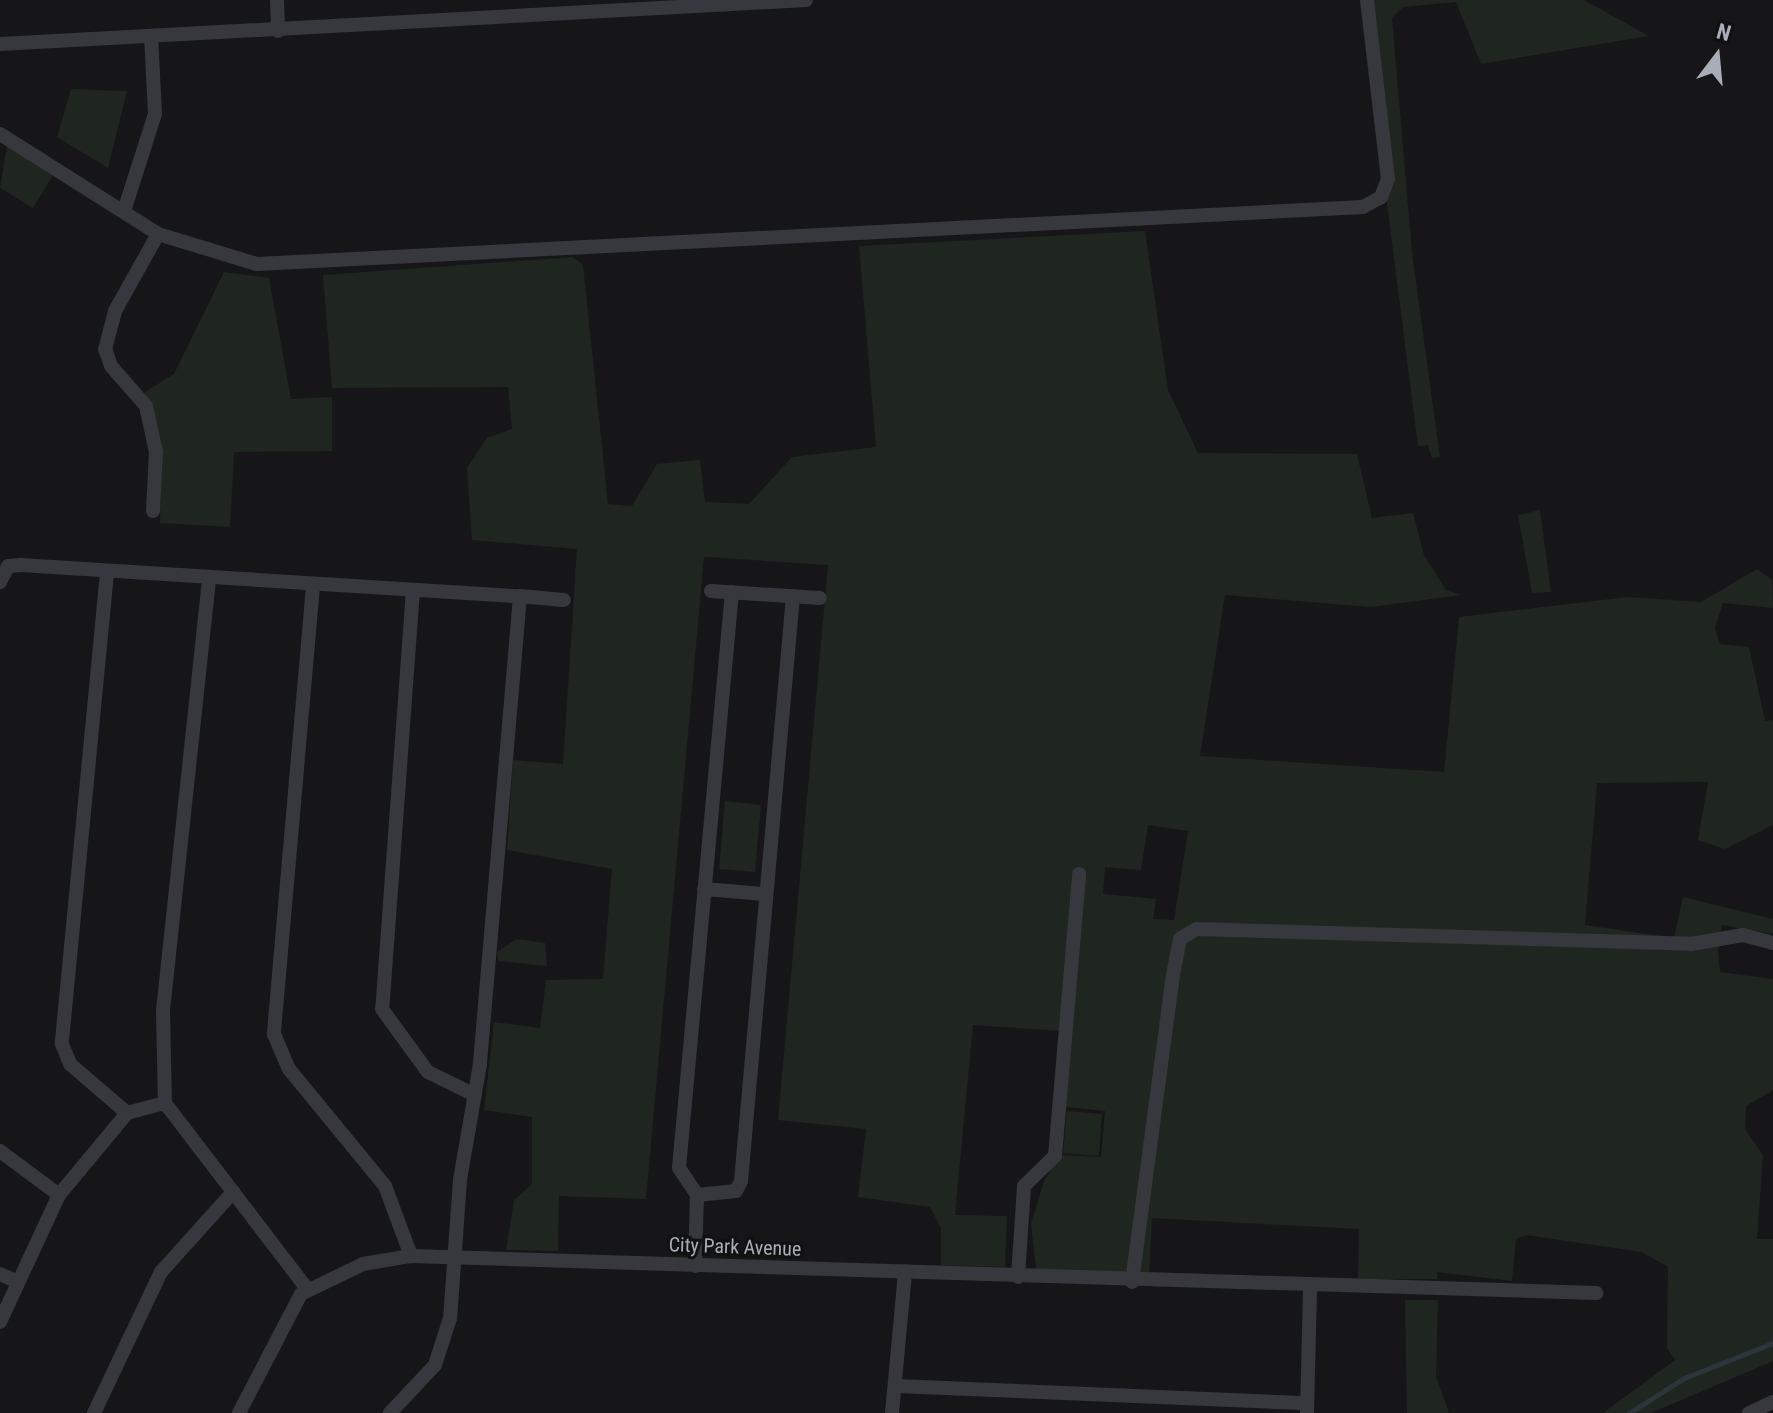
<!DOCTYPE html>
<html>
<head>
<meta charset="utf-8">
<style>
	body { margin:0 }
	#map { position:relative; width:1773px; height:1413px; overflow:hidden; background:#161618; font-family:"Roboto Condensed",sans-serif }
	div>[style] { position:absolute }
	.green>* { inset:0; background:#1e261f }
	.stream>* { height:5px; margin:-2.5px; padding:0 2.5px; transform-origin:2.5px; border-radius:2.5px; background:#2c353c }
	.minor>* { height:14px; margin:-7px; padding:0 7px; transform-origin:7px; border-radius:7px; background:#37383d }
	span { translate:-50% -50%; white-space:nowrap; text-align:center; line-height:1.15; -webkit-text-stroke:6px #111113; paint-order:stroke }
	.street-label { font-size:20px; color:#a8adb8 }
	.north { position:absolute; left:1677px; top:16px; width:80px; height:80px; -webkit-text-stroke:6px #111113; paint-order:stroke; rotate:16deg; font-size:22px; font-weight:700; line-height:32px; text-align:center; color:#a8adb8 }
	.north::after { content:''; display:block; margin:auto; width:28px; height:36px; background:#a8adb8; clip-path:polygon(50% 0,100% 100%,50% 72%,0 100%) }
</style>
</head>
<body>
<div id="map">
	<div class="green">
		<i style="clip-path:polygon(1361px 0,1584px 0,1649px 36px,1481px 64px,1456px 2px,1403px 7px,1392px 18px,1412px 253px,1440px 457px,1432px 458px,1428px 445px,1418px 446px)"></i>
		<i style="clip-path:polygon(71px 89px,127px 91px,108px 168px,57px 137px)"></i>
		<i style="clip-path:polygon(7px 146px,53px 175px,33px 208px,0 188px)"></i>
		<i style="clip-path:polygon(evenodd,1145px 231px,1168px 390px,1198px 453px,1357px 454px,1372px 518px,1413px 513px,1424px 555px,1446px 590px,1461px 595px,1371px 607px,1225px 595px,1200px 756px,1444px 772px,1459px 617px,1628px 597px,1701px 602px,1757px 569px,1772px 580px,1773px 608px,1723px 603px,1715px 628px,1720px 644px,1749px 647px,1765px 721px,1773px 720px,1773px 825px,1725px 849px,1698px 840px,1708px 782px,1597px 783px,1585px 925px,1674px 938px,1683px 897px,1773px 919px,1773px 934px,1722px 925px,1718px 949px,1720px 972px,1773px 979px,1773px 1090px,1746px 1106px,1745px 1129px,1763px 1155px,1757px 1239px,1773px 1239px,1773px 1361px,1651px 1413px,1603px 1413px,1675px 1360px,1667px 1348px,1668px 1267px,1642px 1252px,1526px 1235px,1516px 1239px,1512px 1281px,1437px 1272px,1438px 1279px,1358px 1279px,1359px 1229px,1152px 1218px,1149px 1273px,1036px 1269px,1031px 1224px,1044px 1181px,1060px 1155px,1101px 1157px,1105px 1111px,1066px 1107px,1075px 1003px,1060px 1031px,973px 1025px,955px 1215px,1007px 1216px,1005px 1267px,941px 1265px,941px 1228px,930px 1207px,858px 1197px,866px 1129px,778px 1120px,828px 565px,704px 557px,646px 1199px,559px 1196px,558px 1251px,506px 1250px,514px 1200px,532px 1184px,532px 1117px,484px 1110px,494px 1022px,540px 1028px,546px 980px,603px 979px,612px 869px,507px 850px,513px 760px,563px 764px,577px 549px,472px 540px,467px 468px,487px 438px,512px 429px,508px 387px,332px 388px,323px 275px,573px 257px,583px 265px,608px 504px,632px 506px,657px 464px,700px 460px,705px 502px,749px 504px,792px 457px,876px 447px,859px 246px,1145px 231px,1148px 825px,1188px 831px,1174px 920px,1153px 919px,1156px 899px,1103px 894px,1105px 867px,1141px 870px,1148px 825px)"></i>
		<i style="clip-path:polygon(224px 272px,269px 278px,291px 399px,332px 397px,332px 451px,234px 452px,230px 527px,160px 523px,161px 476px,145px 392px,174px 374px)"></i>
		<i style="clip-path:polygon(1540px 510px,1551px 592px,1532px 593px,1518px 515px)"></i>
		<i style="clip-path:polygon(725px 801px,761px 805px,755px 872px,719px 869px)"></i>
		<i style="clip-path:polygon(517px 939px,545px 943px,547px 966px,498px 961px,497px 952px)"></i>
		<i style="clip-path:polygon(1067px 1111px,1102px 1114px,1099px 1156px,1063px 1153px)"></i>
		<i style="clip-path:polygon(1405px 1300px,1438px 1300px,1436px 1376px,1449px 1413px,1407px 1413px)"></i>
	</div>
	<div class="stream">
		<i style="left:1629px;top:1413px;width:65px;rotate:-32.5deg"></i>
		<i style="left:1684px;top:1378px;width:96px;rotate:-21.5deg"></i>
	</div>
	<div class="minor">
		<i style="left:277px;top:0;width:31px;rotate:88deg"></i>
		<i style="left:0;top:44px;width:807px;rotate:-3.12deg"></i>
		<i style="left:0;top:134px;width:187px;rotate:32.3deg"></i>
		<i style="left:158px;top:234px;width:103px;rotate:16.9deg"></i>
		<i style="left:257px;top:264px;width:1107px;rotate:-2.95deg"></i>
		<i style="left:1363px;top:207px;width:21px;rotate:-29deg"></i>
		<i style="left:1381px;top:197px;width:19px;rotate:-69deg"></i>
		<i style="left:1388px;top:179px;width:180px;rotate:-96.7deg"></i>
		<i style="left:124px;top:211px;width:102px;rotate:-72.3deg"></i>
		<i style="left:155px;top:114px;width:78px;rotate:-92.9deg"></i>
		<i style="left:153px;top:511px;width:59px;rotate:-87.1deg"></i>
		<i style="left:156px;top:452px;width:47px;rotate:-102.3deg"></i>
		<i style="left:146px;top:406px;width:53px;rotate:-131.2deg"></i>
		<i style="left:111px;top:366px;width:18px;rotate:-109deg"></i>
		<i style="left:105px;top:349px;width:39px;rotate:-75deg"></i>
		<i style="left:115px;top:311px;width:88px;rotate:-60.8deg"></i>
		<i style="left:107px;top:573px;width:473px;rotate:95.5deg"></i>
		<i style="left:62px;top:1044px;width:22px;rotate:68deg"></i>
		<i style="left:70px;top:1064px;width:75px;rotate:40.7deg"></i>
		<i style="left:209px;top:580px;width:433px;rotate:96.1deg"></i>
		<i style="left:163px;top:1011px;width:92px;rotate:88.8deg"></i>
		<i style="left:165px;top:1103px;width:234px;rotate:52.6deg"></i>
		<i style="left:0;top:582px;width:18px;rotate:-63deg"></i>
		<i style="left:8px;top:566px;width:13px;rotate:-4deg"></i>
		<i style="left:21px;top:565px;width:500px;rotate:3.6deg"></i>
		<i style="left:520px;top:596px;width:470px;rotate:94.9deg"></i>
		<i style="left:480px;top:1064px;width:118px;rotate:99.8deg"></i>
		<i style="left:460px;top:1180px;width:138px;rotate:94.1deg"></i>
		<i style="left:450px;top:1318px;width:49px;rotate:107.7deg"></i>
		<i style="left:435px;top:1365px;width:66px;rotate:133.2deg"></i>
		<i style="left:313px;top:586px;width:450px;rotate:95deg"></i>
		<i style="left:274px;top:1034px;width:38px;rotate:67deg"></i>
		<i style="left:289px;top:1069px;width:151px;rotate:50.6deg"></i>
		<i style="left:385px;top:1186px;width:75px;rotate:69.6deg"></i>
		<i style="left:413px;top:590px;width:420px;rotate:94.2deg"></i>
		<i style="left:382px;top:1009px;width:78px;rotate:53.9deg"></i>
		<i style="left:428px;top:1072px;width:52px;rotate:26.1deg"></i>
		<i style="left:711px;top:591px;width:109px;rotate:3.7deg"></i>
		<i style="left:732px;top:592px;width:578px;rotate:95.26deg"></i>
		<i style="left:679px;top:1168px;width:32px;rotate:56deg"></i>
		<i style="left:697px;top:1195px;width:39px;rotate:-6deg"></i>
		<i style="left:736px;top:1191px;width:11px;rotate:-63deg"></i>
		<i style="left:741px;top:1181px;width:587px;rotate:-84.92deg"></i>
		<i style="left:520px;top:596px;width:44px;rotate:5.2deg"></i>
		<i style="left:704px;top:889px;width:61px;rotate:4.7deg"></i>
		<i style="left:0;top:1151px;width:74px;rotate:36.7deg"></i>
		<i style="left:695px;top:1266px;width:71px;rotate:-88.4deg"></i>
		<i style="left:0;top:1274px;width:17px;rotate:24deg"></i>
		<i style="left:1018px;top:1277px;width:91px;rotate:-86.2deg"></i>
		<i style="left:1024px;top:1186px;width:43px;rotate:-44.1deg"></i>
		<i style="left:1055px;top:1156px;width:283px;rotate:-85.1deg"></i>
		<i style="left:1132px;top:1282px;width:310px;rotate:-82.4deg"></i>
		<i style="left:1173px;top:975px;width:37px;rotate:-79deg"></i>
		<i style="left:1180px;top:939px;width:19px;rotate:-32deg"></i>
		<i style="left:1196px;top:929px;width:495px;rotate:1.7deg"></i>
		<i style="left:1691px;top:944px;width:53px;rotate:-9.8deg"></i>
		<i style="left:1743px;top:935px;width:31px;rotate:15deg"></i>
		<i style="left:0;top:1322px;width:140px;rotate:-65.1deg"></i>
		<i style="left:59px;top:1195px;width:107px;rotate:-50.3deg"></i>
		<i style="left:127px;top:1113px;width:39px;rotate:-15deg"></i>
		<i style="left:896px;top:1386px;width:411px;rotate:2.4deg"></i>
		<i style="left:94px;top:1413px;width:156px;rotate:-64.6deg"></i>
		<i style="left:161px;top:1272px;width:108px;rotate:-48deg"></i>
		<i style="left:239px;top:1413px;width:134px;rotate:-62.5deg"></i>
		<i style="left:301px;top:1294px;width:69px;rotate:-25.8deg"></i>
		<i style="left:363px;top:1264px;width:49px;rotate:-9.5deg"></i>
		<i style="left:411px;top:1256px;width:1186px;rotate:1.79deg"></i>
		<i style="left:892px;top:1413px;width:142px;rotate:-84.7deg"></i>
		<i style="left:1307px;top:1413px;width:125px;rotate:-88.6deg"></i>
		<i style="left:1749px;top:1413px;width:26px;rotate:-25deg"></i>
	</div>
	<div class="street-label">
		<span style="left:735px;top:1247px;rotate:2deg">City Park Avenue</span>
	</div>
	<div class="north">N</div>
</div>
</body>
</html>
